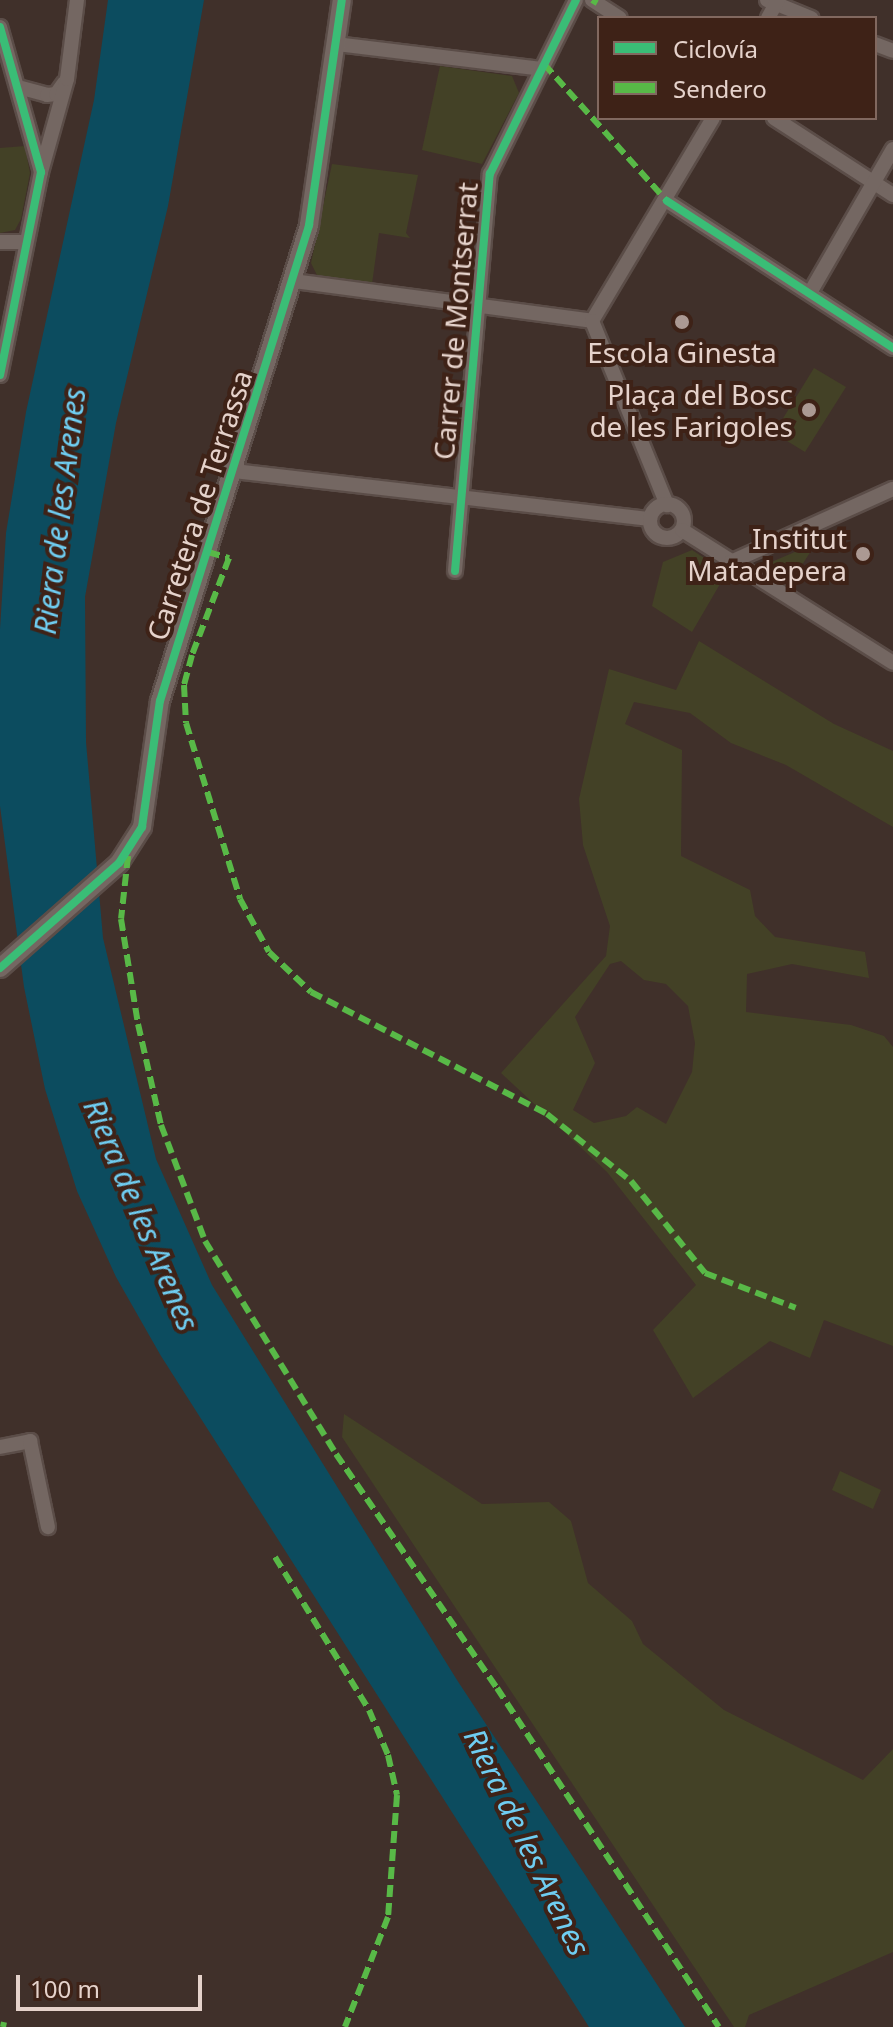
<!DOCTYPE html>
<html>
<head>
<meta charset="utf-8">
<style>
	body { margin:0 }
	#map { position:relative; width:893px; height:2027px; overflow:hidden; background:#40302a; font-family:"Noto Sans",sans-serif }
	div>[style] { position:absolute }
	.green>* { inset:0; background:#434126 }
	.water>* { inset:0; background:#0c4c5f }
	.roads { filter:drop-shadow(2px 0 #5b4d48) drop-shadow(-2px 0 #5b4d48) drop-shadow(0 2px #5b4d48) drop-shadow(0 -2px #5b4d48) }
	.minor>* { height:14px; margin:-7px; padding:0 7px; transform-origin:7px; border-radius:7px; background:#746762 }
	.minor>.ring { margin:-7px; padding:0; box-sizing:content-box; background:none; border:14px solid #746762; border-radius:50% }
	.tertiary>* { height:18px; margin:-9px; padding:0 9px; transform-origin:9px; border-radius:9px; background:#746762 }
	.quiet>* { height:6px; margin-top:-3px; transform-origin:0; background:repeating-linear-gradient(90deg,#58b947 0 12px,transparent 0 18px) }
	.cycleway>* { height:8px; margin:-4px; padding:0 4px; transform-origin:4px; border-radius:4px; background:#3abd76 }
	.dots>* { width:22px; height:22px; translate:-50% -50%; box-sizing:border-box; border:4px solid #3e2217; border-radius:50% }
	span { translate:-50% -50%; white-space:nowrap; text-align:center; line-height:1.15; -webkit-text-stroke:8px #3e2217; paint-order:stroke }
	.street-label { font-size:28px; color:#e5d2cb }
	.poi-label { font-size:28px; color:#e5d2cb }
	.right { translate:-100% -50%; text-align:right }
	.water-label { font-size:30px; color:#6fcdf1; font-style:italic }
	.legend { position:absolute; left:597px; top:16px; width:280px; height:104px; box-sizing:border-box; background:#3e2217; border:2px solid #81685f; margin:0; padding:10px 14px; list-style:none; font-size:24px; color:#e5d2cb }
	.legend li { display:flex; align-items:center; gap:16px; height:40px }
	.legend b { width:40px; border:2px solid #81685f }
	.scale { position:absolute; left:16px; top:1975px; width:186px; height:36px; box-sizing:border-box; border:4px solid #e5d2cb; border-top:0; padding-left:10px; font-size:24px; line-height:28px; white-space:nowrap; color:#e5d2cb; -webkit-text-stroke:6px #3e2217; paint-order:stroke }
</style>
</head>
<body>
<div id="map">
	<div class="green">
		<i style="clip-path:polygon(440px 66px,512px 76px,519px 93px,482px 164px,422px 150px)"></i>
		<i style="clip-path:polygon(25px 146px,30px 173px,21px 219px,15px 230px,0 233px,0 148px)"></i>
		<i style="clip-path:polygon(332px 164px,418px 175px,406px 233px,410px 238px,379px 233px,372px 284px,317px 275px,311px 263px)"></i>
		<i style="clip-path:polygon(814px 368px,846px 387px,805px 452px,774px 433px)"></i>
		<i style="clip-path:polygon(816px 543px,788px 587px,757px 568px)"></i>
		<i style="clip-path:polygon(692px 550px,735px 578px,720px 584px,692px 632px,652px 606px,663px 562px)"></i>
		<i style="clip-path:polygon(evenodd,699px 641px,834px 724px,893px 751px,893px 827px,786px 765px,731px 743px,690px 713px,634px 702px,625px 724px,682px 750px,681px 856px,750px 890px,755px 916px,775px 937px,865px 952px,869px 978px,792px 964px,747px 974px,746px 1012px,851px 1025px,884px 1036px,893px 1047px,893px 1346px,824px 1320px,810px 1358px,770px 1341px,693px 1398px,653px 1330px,696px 1285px,607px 1172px,501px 1073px,606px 956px,610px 926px,583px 845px,579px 799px,609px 669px,676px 690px,699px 641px,621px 961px,644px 980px,666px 984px,688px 1006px,695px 1043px,692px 1072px,666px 1124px,637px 1107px,626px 1116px,594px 1123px,573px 1110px,595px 1063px,575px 1017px,610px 964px,621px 961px)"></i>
		<i style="clip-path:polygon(344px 1414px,482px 1504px,549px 1502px,571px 1521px,588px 1583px,632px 1621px,643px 1644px,724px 1710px,863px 1780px,893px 1749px,893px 1952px,749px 2015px,745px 2027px,734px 2027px,342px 1437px)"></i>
		<i style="clip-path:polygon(840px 1471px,881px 1490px,873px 1509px,832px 1490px)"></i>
	</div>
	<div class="water">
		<i style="clip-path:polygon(108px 0,204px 0,168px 206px,116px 423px,85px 597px,86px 742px,103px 938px,156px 1159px,212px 1285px,457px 1680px,685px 2027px,589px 2027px,161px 1356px,116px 1277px,77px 1191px,45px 1089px,24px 987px,0 806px,0 629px,6px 533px,26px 412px,94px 100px)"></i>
	</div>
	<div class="roads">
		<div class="minor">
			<i style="left:592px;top:0;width:33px;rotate:33deg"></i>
			<i style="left:767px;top:0;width:48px;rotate:22.2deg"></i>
			<i style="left:768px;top:18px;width:21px;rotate:-61deg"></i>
			<i style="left:0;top:27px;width:151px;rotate:74.2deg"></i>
			<i style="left:41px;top:172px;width:207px;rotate:101.4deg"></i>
			<i style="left:336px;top:44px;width:208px;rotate:6.9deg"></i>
			<i style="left:875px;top:44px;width:19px;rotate:21deg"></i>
			<i style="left:18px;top:87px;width:30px;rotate:15deg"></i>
			<i style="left:47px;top:95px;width:9px;rotate:-6deg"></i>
			<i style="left:56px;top:94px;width:14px;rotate:-54deg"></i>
			<i style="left:774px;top:118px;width:142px;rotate:32.9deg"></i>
			<i style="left:41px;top:172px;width:97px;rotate:-74.4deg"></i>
			<i style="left:67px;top:79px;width:80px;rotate:-82.8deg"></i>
			<i style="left:667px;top:201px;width:270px;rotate:33deg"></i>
			<i style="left:0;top:242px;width:25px"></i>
			<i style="left:294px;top:281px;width:301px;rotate:7.6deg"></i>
			<i style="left:811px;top:291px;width:164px;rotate:-60deg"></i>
			<i style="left:592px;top:321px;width:236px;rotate:-59.2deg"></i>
			<i style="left:592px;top:321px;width:199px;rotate:67.8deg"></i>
			<i style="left:234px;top:471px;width:419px;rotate:6.6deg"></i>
			<i class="ring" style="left:650px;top:504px;width:20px;height:20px"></i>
			<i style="left:682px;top:530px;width:249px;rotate:32.2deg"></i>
			<i style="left:731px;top:562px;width:178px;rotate:-24.3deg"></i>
			<i style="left:455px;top:571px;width:399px;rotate:-85deg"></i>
			<i style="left:490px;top:174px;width:194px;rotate:-63.7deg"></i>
			<i style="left:0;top:1447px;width:31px;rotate:-11deg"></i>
			<i style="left:30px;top:1441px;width:88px;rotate:78.2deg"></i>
		</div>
		<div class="tertiary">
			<i style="left:0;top:968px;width:159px;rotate:-41.4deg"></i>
			<i style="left:119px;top:863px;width:43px;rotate:-57.4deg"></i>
			<i style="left:142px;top:827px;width:127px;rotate:-81.9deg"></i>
			<i style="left:160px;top:701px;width:499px;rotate:-72.6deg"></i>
			<i style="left:309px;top:225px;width:227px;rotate:-81.7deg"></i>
		</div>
	</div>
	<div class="quiet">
		<i style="left:592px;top:0;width:6px;rotate:31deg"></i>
		<i style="left:544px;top:64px;width:184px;rotate:48.1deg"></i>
		<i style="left:208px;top:552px;width:22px;rotate:16deg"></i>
		<i style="left:229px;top:558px;width:104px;rotate:110.9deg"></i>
		<i style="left:192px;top:655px;width:31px;rotate:105deg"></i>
		<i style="left:184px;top:685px;width:38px;rotate:87deg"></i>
		<i style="left:186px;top:723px;width:184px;rotate:72.9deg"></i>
		<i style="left:240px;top:899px;width:60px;rotate:61.3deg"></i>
		<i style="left:269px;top:952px;width:58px;rotate:43.6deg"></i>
		<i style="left:311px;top:992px;width:266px;rotate:27.3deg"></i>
		<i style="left:547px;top:1114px;width:107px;rotate:38.6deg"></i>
		<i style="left:631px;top:1181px;width:118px;rotate:51.2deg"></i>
		<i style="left:705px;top:1273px;width:97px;rotate:21deg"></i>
		<i style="left:128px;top:856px;width:63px;rotate:96.3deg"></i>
		<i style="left:121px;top:919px;width:106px;rotate:80.8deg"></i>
		<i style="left:138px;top:1024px;width:104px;rotate:77.2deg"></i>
		<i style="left:161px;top:1125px;width:124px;rotate:69.2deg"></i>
		<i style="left:205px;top:1241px;width:250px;rotate:58.4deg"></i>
		<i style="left:336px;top:1454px;width:284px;rotate:55.5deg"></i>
		<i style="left:497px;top:1688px;width:405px;rotate:56.8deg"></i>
		<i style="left:275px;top:1557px;width:180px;rotate:58.4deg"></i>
		<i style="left:369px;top:1710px;width:49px;rotate:67.1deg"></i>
		<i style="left:388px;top:1755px;width:41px;rotate:77.3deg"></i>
		<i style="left:397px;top:1795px;width:122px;rotate:94.2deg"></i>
		<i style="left:388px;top:1917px;width:118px;rotate:111.4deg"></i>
		<i style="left:3px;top:2027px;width:5px;rotate:-79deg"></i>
	</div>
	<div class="cycleway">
		<i style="left:0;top:27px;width:151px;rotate:74.2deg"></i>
		<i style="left:41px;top:172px;width:207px;rotate:101.4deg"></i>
		<i style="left:667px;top:201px;width:270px;rotate:33deg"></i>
		<i style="left:455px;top:571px;width:399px;rotate:-85deg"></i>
		<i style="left:490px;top:174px;width:194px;rotate:-63.7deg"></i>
		<i style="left:0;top:968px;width:159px;rotate:-41.4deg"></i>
		<i style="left:119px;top:863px;width:43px;rotate:-57.4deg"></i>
		<i style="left:142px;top:827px;width:127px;rotate:-81.9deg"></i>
		<i style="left:160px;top:701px;width:499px;rotate:-72.6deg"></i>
		<i style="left:309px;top:225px;width:227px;rotate:-81.7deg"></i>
	</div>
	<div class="dots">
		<i style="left:682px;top:322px;background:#ab9993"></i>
		<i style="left:809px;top:410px;background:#ab9993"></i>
		<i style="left:863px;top:554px;background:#ab9993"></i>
	</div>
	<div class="street-label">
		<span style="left:455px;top:321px;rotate:-85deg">Carrer de Montserrat</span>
		<span style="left:199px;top:505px;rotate:-72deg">Carretera de Terrassa</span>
	</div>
	<div class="poi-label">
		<span style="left:682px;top:352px">Escola Ginesta</span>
		<span class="right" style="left:793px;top:410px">Plaça del Bosc<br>de les Farigoles</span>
		<span class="right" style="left:847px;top:554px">Institut<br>Matadepera</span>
	</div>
	<div class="water-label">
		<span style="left:60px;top:511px;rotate:-83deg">Riera de les Arenes</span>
		<span style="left:141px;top:1215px;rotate:67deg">Riera de les Arenes</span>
		<span style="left:527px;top:1842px;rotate:64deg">Riera de les Arenes</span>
	</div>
	<ul class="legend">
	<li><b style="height:10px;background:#3abd76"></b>Ciclovía</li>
	<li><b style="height:10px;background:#58b947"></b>Sendero</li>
	</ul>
	<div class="scale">100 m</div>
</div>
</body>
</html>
